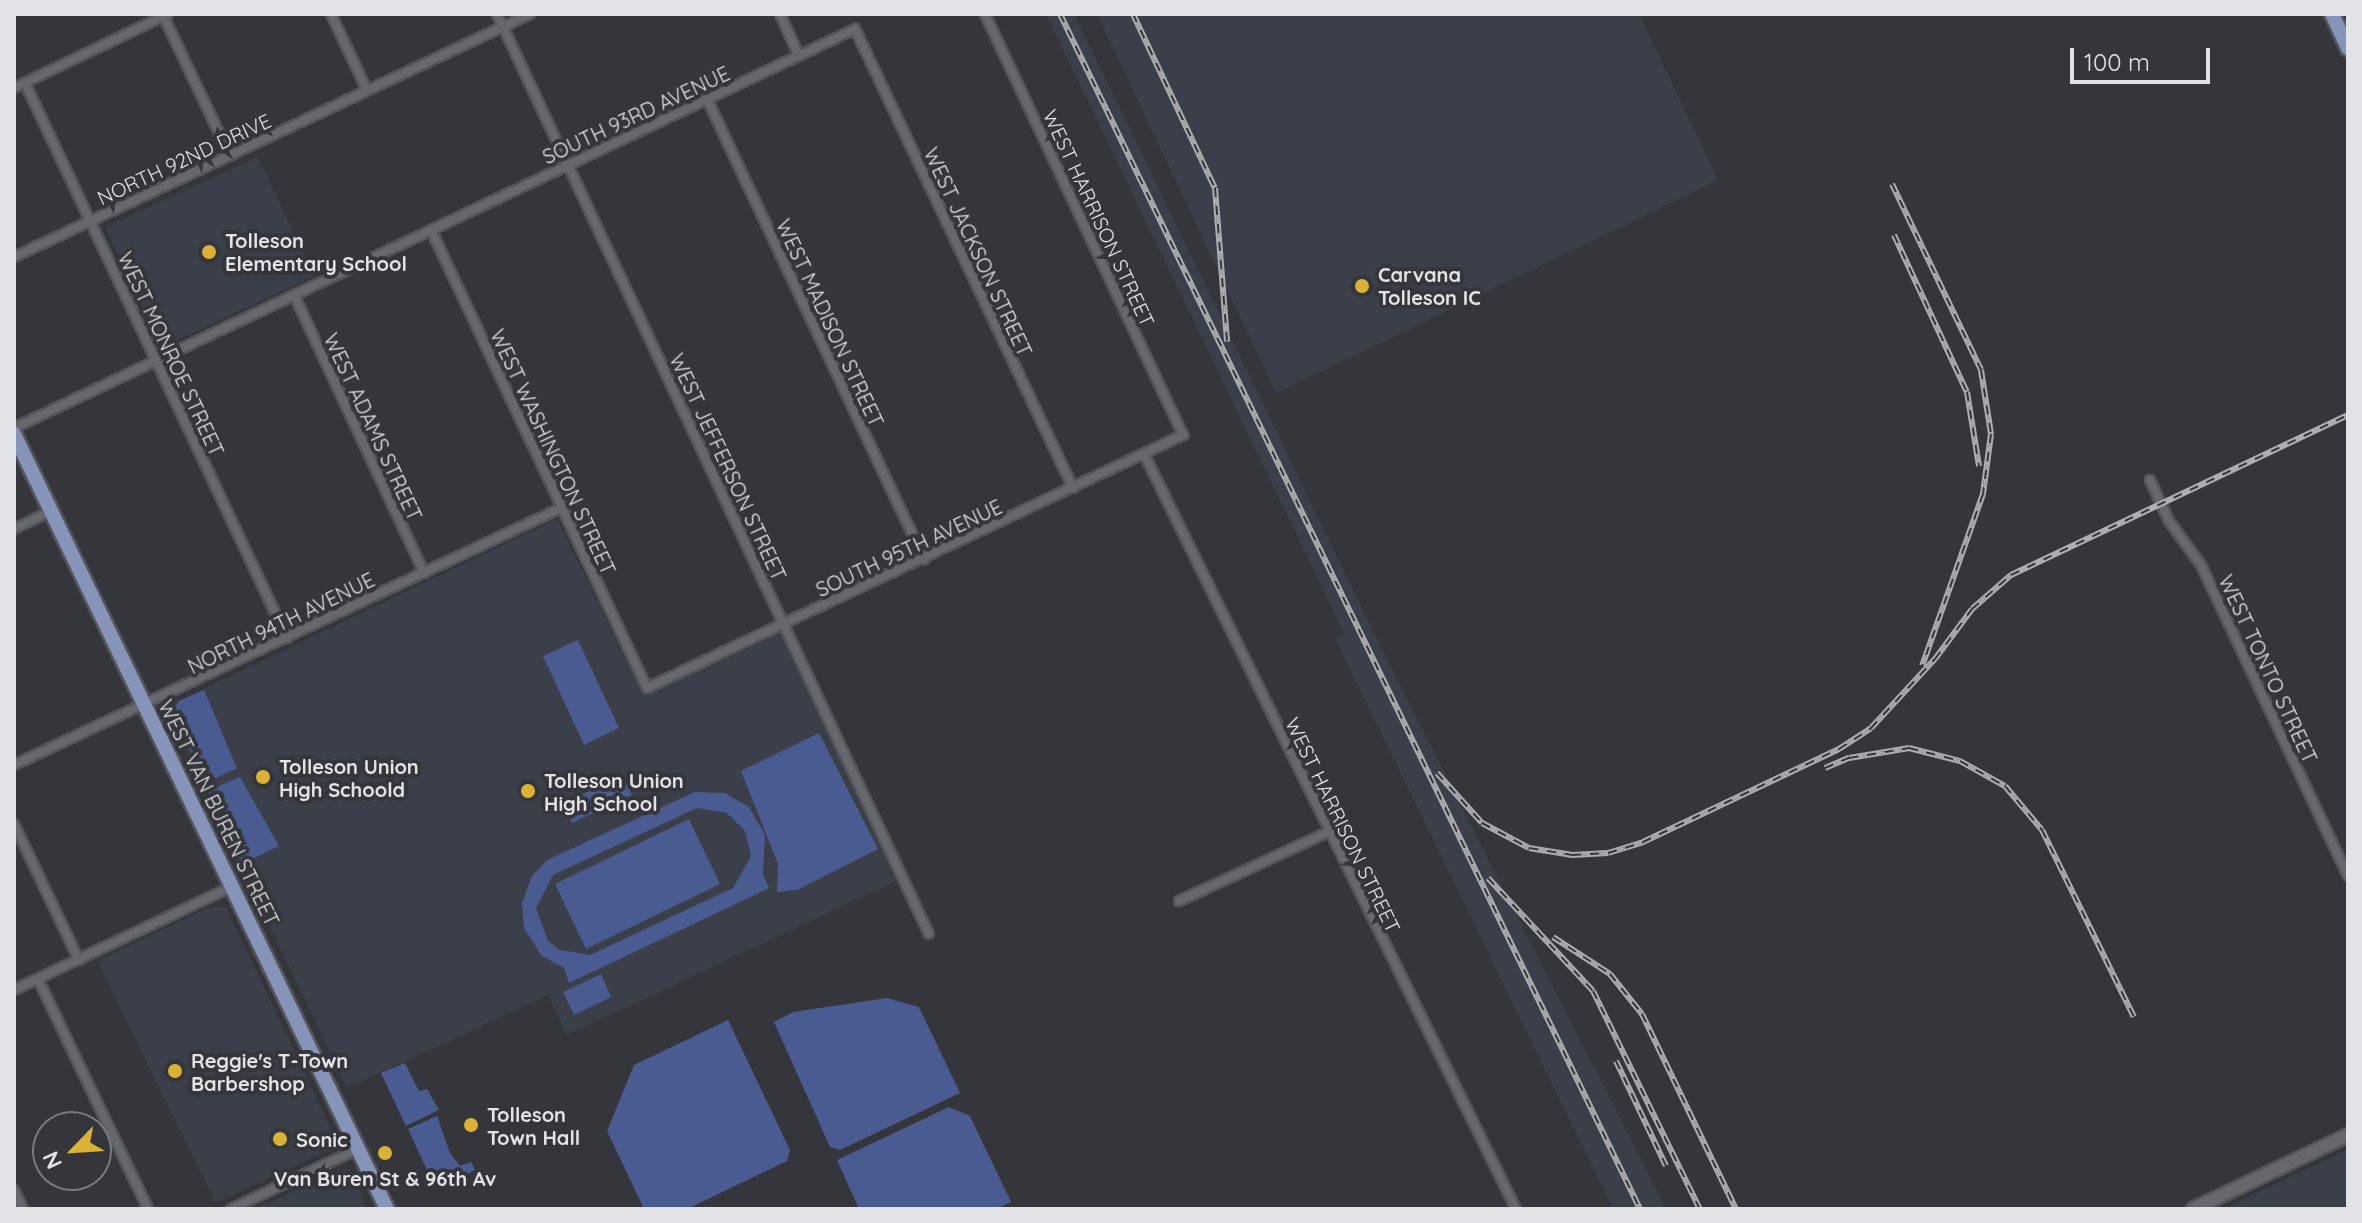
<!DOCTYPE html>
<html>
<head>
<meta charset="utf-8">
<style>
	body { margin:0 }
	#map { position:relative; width:2362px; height:1223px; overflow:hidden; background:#35363b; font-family:Quicksand,sans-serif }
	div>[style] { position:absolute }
	.built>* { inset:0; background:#3b3f49 }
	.green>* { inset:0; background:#4a5b91 }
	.roads { filter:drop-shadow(2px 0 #535559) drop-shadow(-2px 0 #535559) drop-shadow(0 2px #535559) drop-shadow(0 -2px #535559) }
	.street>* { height:8px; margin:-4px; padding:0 4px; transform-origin:4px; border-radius:4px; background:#66686d }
	.secondary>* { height:12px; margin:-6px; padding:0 6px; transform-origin:6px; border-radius:6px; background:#66686d }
	.primary>* { height:14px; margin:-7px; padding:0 7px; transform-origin:7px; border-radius:7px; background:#8794ba }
	.rail>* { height:6px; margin-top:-3px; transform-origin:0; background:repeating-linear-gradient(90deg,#35363b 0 9px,#adaeb2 0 18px); box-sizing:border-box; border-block:2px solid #adaeb2 }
	.dots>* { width:22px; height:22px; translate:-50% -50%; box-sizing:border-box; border:4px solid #35363b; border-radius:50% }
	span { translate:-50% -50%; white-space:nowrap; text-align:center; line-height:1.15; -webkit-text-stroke:8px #35363b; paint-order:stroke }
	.street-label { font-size:20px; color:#e2e3e6 }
	.poi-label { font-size:20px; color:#e2e3e6; font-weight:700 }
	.left { translate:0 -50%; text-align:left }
	.frame { position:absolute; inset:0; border:16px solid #e2e3e6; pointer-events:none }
	.north { position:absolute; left:32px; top:1111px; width:80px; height:80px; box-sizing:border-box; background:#35363b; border:2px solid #7a7b7f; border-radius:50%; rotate:245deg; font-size:22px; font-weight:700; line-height:32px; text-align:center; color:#e2e3e6 }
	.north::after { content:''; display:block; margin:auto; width:28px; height:36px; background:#dbb233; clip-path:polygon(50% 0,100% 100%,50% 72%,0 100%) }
	.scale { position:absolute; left:2070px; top:48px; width:140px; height:36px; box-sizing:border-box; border:4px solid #e2e3e6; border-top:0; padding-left:10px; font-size:24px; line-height:28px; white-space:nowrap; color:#e2e3e6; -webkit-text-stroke:6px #35363b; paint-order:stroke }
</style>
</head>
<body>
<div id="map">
	<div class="built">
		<i style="clip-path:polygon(1046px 14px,1074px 14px,1388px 662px,1666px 1209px,1613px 1209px,1335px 638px,1344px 633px)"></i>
		<i style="clip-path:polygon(1097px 14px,1639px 14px,1718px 180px,1276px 393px)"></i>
		<i style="clip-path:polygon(258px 157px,314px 276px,161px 348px,105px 227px)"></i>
		<i style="clip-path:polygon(557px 519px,643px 695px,773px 634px,783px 634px,896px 881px,567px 1035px,548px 995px,347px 1088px,166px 707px)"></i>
		<i style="clip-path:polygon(210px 907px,226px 907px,336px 1140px,329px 1150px,216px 1203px,97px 961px)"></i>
		<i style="clip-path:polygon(2348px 1149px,2348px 1209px,2223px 1209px)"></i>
		<i style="clip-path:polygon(346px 1168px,355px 1176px,366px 1209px,254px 1209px)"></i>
	</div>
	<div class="green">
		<i style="clip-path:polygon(578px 640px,619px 728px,584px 745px,543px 656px)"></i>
		<i style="clip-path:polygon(204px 690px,237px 768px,206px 783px,171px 712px,179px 701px)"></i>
		<i style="clip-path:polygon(819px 733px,878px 849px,797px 890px,777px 892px,778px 864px,741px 771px)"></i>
		<i style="clip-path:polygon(623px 776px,632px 795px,572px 823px,563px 803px)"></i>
		<i style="clip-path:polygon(240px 777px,279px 846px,242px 864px,207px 791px)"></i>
		<i style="clip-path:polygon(evenodd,695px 792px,725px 793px,749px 807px,765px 835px,763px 875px,769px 888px,569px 983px,564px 968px,541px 955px,524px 928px,522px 903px,532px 876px,547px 860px,695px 792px,697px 808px,727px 813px,745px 831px,751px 856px,733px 888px,590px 955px,560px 950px,548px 941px,536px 908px,553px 875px,697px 808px)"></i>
		<i style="clip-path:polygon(689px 819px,720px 884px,586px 949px,555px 884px)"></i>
		<i style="clip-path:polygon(601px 974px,611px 997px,574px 1015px,563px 992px)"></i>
		<i style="clip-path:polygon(887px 998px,919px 1007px,960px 1093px,840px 1150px,830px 1147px,774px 1022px,793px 1012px)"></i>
		<i style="clip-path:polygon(728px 1020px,790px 1150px,787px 1161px,687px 1209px,644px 1209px,607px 1131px,634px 1065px)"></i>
		<i style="clip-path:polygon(405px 1063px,419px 1091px,427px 1089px,439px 1110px,406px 1126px,381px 1073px)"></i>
		<i style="clip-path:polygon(949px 1107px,970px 1116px,1011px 1202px,996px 1209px,859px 1209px,837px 1160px)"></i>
		<i style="clip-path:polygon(437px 1116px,450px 1153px,460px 1166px,471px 1162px,475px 1170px,453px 1183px,448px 1172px,431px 1179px,408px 1129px)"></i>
	</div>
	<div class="roads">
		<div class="street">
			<i style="left:331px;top:14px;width:84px;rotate:64.7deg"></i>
			<i style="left:497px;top:14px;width:1016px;rotate:64.85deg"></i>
			<i style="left:780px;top:14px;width:46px;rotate:65.7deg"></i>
			<i style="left:163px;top:15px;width:156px;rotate:64.6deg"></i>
			<i style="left:25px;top:83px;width:614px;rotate:64.73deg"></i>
			<i style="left:14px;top:88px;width:171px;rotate:-25.7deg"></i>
			<i style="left:707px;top:99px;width:509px;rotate:64.74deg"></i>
			<i style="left:431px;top:230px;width:506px;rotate:64.75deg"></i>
			<i style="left:647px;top:688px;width:593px;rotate:-25.27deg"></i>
			<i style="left:1183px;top:435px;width:465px;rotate:-115.2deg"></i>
			<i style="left:14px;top:257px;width:570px;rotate:-25.22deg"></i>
			<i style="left:294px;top:295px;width:307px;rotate:64.9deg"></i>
			<i style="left:14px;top:428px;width:931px;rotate:-25.38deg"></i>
			<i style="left:855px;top:29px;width:508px;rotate:64.59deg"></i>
			<i style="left:1144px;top:454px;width:842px;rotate:63.77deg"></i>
			<i style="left:2150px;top:480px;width:45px;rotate:65.1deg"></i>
			<i style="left:2169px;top:521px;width:54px;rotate:54deg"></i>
			<i style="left:2201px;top:565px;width:344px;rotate:64.7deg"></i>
			<i style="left:14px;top:529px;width:41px;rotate:-25.9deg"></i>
			<i style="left:14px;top:765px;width:604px;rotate:-25.17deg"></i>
			<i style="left:14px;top:824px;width:151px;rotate:64.5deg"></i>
			<i style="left:1179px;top:901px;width:164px;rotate:-24.8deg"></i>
			<i style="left:38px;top:979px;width:255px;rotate:64.4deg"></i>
			<i style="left:14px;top:990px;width:240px;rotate:-25.4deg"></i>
			<i style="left:14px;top:1190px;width:21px;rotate:65deg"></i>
			<i style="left:231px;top:1209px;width:140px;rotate:-25.3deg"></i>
		</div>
		<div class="secondary">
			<i style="left:2193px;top:1209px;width:172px;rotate:-25.5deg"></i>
		</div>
		<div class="primary">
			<i style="left:2332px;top:14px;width:38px;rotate:65deg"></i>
			<i style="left:14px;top:434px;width:860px;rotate:64.3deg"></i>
		</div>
	</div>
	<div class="rail">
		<i style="left:1060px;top:14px;width:1328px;rotate:64.11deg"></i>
		<i style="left:1133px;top:14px;width:192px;rotate:64.8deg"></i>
		<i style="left:1215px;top:188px;width:154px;rotate:85.5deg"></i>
		<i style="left:1892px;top:184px;width:206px;rotate:64.4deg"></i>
		<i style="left:1981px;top:370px;width:65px;rotate:81.1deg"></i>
		<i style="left:1991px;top:434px;width:61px;rotate:97.6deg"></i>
		<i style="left:1983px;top:494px;width:182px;rotate:109.5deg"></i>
		<i style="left:1894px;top:235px;width:173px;rotate:65.1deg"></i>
		<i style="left:1967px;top:392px;width:75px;rotate:80.8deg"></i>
		<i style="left:1825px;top:768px;width:26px;rotate:-23deg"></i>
		<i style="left:1849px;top:758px;width:61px;rotate:-9.5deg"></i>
		<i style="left:1909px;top:748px;width:53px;rotate:14.3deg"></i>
		<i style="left:1960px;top:761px;width:51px;rotate:29.1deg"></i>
		<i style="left:2005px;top:786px;width:57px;rotate:49.9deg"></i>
		<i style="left:2042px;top:830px;width:208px;rotate:63.8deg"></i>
		<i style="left:1437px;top:773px;width:67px;rotate:48deg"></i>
		<i style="left:1482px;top:823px;width:53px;rotate:28deg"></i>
		<i style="left:1529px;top:848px;width:44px;rotate:9.2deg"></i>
		<i style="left:1572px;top:855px;width:36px;rotate:-3deg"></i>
		<i style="left:1608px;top:853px;width:37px;rotate:-17deg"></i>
		<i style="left:1643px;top:842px;width:217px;rotate:-25.4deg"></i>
		<i style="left:1839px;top:749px;width:38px;rotate:-33deg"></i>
		<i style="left:1871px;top:728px;width:94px;rotate:-47.2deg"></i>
		<i style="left:1935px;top:659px;width:62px;rotate:-53.5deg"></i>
		<i style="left:1972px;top:609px;width:52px;rotate:-41.1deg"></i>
		<i style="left:2011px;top:575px;width:373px;rotate:-25.4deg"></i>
		<i style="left:1488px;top:878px;width:154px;rotate:47.1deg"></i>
		<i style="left:1593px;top:991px;width:243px;rotate:63.9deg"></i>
		<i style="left:1553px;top:937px;width:68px;rotate:33deg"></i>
		<i style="left:1610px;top:974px;width:51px;rotate:51.3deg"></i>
		<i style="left:1642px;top:1014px;width:216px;rotate:64.3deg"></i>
		<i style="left:1616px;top:1061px;width:116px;rotate:64.5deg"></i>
	</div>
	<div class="dots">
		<i style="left:209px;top:252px;background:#dbb233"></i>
		<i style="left:1362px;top:286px;background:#dbb233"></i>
		<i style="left:263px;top:777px;background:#dbb233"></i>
		<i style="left:528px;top:791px;background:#dbb233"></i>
		<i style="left:175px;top:1071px;background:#dbb233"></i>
		<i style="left:471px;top:1125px;background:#dbb233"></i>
		<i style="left:280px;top:1139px;background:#dbb233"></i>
		<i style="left:385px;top:1153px;background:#dbb233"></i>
	</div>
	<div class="street-label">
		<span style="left:636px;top:115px;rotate:-25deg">SOUTH 93RD AVENUE</span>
		<span style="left:184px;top:159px;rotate:-25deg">NORTH 92ND DRIVE</span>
		<span style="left:1099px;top:218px;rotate:65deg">WEST HARRISON STREET</span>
		<span style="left:978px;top:252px;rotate:65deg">WEST JACKSON STREET</span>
		<span style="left:830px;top:323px;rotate:65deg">WEST MADISON STREET</span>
		<span style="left:171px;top:354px;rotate:65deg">WEST MONROE STREET</span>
		<span style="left:373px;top:427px;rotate:65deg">WEST ADAMS STREET</span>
		<span style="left:553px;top:452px;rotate:65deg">WEST WASHINGTON STREET</span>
		<span style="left:728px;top:467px;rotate:65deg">WEST JEFFERSON STREET</span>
		<span style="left:909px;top:548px;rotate:-25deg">SOUTH 95TH AVENUE</span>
		<span style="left:281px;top:623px;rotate:-26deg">NORTH 94TH AVENUE</span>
		<span style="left:2268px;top:669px;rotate:65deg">WEST TONTO STREET</span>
		<span style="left:219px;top:813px;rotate:64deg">WEST VAN BUREN STREET</span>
		<span style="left:1343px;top:825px;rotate:64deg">WEST HARRISON STREET</span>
	</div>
	<div class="poi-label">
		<span class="left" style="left:225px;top:252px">Tolleson<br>Elementary School</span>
		<span class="left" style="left:1378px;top:286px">Carvana<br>Tolleson IC</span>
		<span class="left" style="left:279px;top:778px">Tolleson Union<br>High Schoold</span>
		<span class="left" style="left:544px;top:792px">Tolleson Union<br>High School</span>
		<span class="left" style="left:191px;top:1072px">Reggie's T-Town<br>Barbershop</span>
		<span class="left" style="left:487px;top:1126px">Tolleson<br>Town Hall</span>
		<span class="left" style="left:296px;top:1139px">Sonic</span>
		<span style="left:385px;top:1178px">Van Buren St &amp; 96th Av</span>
	</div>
	<div class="frame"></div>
	<div class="north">N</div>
	<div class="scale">100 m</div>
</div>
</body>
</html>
